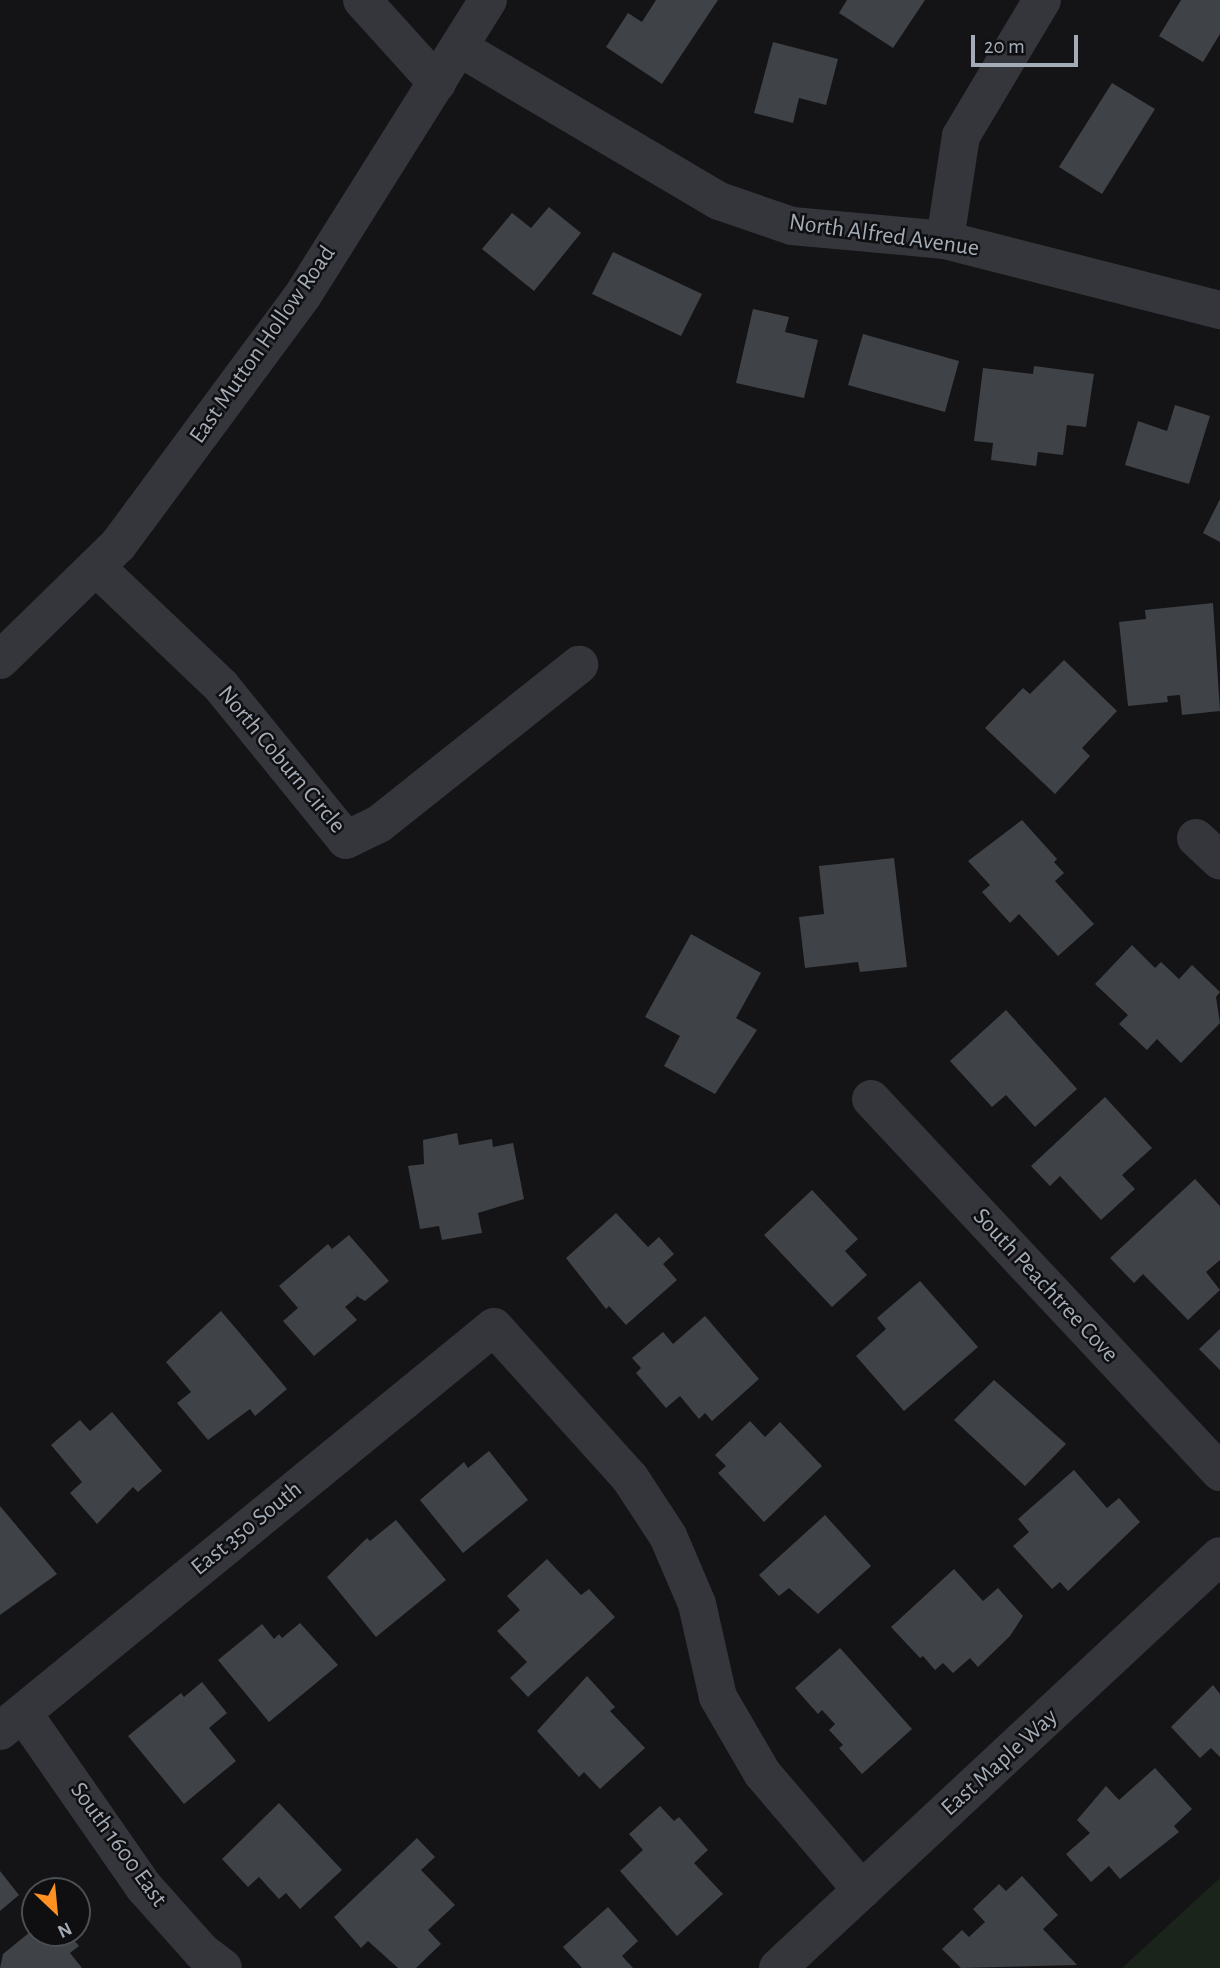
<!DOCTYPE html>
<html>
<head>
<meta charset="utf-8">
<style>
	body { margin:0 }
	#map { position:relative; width:1220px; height:1968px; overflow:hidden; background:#141416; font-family:"Alegreya Sans",sans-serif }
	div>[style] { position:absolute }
	.green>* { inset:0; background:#1b241b }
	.building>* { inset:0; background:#3f4246 }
	.minor>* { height:38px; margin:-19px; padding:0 19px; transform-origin:19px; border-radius:19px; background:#34363b }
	span { translate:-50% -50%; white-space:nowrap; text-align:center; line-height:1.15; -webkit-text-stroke:5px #0f0f11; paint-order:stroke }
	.street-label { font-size:24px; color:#a4adb7 }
	.north { position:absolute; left:21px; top:1877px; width:70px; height:70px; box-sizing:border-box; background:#0f0f11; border:2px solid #4b4e53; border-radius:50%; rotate:154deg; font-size:19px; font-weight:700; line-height:28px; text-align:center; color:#a4adb7 }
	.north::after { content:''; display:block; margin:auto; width:24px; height:32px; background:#ff9022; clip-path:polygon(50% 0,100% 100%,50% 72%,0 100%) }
	.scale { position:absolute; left:971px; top:35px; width:107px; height:32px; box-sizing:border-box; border:4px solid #a4adb7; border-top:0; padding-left:9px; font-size:21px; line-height:24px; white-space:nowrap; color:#a4adb7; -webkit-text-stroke:5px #0f0f11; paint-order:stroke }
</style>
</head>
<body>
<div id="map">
	<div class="green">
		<i style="clip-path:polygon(1220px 1878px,1220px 1968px,1122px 1968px)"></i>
	</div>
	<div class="building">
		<i style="clip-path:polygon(656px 0,718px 0,662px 84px,606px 47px,628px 13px,642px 22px)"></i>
		<i style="clip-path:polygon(847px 0,925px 0,893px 48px,839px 13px)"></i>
		<i style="clip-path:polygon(1181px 0,1220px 0,1220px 34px,1203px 62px,1159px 36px)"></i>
		<i style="clip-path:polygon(773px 42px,838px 59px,826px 105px,799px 98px,793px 123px,754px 113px)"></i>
		<i style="clip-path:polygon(1112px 83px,1155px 109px,1102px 194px,1059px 167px)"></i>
		<i style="clip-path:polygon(549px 207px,581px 233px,534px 291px,482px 249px,512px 213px,531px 228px)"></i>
		<i style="clip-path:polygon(613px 252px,702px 294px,681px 336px,592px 294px)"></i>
		<i style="clip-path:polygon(753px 309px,789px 317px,785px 332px,818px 340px,804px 398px,736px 383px)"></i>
		<i style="clip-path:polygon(863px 334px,959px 361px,945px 412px,848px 385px)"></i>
		<i style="clip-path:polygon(1034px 366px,1094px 374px,1086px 427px,1067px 425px,1063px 455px,1038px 452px,1036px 466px,991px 460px,993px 443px,974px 441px,983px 368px,1033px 374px)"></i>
		<i style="clip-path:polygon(1175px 405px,1210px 416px,1189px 484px,1125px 465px,1138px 421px,1167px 431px)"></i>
		<i style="clip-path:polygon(1220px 499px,1220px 542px,1203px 533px)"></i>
		<i style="clip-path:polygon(1213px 603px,1220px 711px,1182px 715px,1180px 695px,1167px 696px,1168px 702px,1128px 706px,1119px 622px,1146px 619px,1145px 610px)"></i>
		<i style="clip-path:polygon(1064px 660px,1117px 711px,1082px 748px,1090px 756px,1055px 794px,985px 728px,1023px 688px,1030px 694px)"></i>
		<i style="clip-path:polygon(1022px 820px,1057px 859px,1054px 862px,1064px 873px,1055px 881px,1094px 924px,1058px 956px,1019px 914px,1010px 923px,982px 892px,990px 885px,968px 861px)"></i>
		<i style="clip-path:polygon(894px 858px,907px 967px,860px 972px,858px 962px,805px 968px,799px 917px,824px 914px,819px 866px)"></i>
		<i style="clip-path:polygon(691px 934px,761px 973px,736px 1018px,757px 1030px,715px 1094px,664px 1066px,680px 1036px,645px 1017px)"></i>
		<i style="clip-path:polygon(1132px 945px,1155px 968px,1161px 962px,1179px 979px,1192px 965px,1220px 992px,1216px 997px,1220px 1023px,1181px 1063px,1157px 1039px,1147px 1050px,1119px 1024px,1128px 1015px,1095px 984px)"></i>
		<i style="clip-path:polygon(1006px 1010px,1077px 1089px,1035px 1127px,1006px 1095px,992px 1107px,950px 1061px)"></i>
		<i style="clip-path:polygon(1105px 1097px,1152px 1148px,1122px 1175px,1135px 1189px,1101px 1220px,1060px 1176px,1050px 1186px,1031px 1166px)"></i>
		<i style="clip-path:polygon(457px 1133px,459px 1145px,492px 1139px,493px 1147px,513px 1143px,524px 1199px,478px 1213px,482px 1233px,442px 1240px,439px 1226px,420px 1229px,408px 1166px,424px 1164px,423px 1140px)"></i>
		<i style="clip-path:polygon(1195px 1179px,1220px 1206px,1220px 1260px,1206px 1272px,1220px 1290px,1188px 1320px,1143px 1274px,1134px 1283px,1110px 1258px)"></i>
		<i style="clip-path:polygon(812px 1190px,858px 1239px,845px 1251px,867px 1275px,832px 1307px,764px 1235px)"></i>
		<i style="clip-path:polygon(616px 1213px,648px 1247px,659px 1237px,674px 1254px,663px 1264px,677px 1280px,626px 1325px,609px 1306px,606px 1309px,566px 1258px)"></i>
		<i style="clip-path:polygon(349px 1235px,389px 1281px,365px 1301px,355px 1295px,357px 1297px,345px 1307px,357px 1320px,314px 1356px,283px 1321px,298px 1308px,279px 1286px,328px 1244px,332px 1249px)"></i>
		<i style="clip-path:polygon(920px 1281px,978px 1347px,904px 1411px,856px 1356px,886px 1329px,877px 1318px)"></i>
		<i style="clip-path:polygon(221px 1311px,287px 1389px,255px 1416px,250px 1409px,208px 1440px,177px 1403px,191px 1392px,166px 1362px)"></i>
		<i style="clip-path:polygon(705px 1316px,759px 1379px,712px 1421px,705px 1413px,699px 1419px,680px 1396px,666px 1408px,636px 1373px,641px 1368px,632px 1358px,663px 1332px,673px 1344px)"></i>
		<i style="clip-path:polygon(1220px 1329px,1220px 1370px,1199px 1349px)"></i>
		<i style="clip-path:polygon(994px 1380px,1066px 1444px,1025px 1486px,954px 1420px)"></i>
		<i style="clip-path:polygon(112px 1412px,162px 1471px,138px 1492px,133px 1487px,97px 1524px,70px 1493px,82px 1482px,51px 1445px,80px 1420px,90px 1431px)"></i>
		<i style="clip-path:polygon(750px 1421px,765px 1437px,780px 1422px,822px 1466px,764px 1522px,718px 1473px,726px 1466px,715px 1455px)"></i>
		<i style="clip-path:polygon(489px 1451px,528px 1500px,463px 1553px,420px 1500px,464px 1462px,468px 1468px)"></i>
		<i style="clip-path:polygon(1074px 1470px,1107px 1508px,1119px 1498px,1140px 1522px,1068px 1591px,1060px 1582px,1052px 1589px,1013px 1546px,1029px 1532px,1018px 1519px)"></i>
		<i style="clip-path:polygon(0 1506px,57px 1574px,0 1615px)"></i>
		<i style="clip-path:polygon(825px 1515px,871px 1566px,818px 1614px,789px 1588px,779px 1596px,759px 1575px)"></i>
		<i style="clip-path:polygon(396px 1520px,446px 1580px,376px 1637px,327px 1577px,367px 1538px,370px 1541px)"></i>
		<i style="clip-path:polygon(547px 1559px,581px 1595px,589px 1589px,615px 1617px,528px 1697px,510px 1678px,527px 1662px,497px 1631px,520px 1610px,507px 1596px)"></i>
		<i style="clip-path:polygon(954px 1569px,983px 1601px,998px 1588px,1023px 1616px,1010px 1636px,978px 1667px,970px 1658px,953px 1673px,943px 1663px,935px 1670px,923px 1656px,920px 1658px,891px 1627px)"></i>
		<i style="clip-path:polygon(300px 1623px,338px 1665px,269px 1722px,218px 1660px,262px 1624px,274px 1639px,279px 1634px,282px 1638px)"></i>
		<i style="clip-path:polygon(840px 1648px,912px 1729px,862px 1774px,839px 1748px,843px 1745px,829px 1730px,835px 1724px,822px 1710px,818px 1714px,795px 1688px)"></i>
		<i style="clip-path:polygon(587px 1676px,615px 1707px,610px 1711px,645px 1748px,600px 1789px,584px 1772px,579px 1777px,537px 1731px)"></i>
		<i style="clip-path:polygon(202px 1682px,227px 1713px,209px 1728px,236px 1761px,184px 1804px,128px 1736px,181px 1693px,184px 1697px)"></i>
		<i style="clip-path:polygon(1213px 1685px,1220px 1694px,1220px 1757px,1211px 1748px,1200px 1758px,1171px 1727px)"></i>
		<i style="clip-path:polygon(1155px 1768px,1192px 1809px,1174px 1826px,1179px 1832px,1120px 1879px,1109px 1866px,1091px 1882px,1066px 1854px,1090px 1833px,1077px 1820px,1106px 1786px,1119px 1800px)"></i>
		<i style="clip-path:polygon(279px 1803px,342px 1870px,300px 1909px,286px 1893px,279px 1899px,259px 1877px,248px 1887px,222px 1859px)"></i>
		<i style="clip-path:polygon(660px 1806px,674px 1821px,679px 1817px,708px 1850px,694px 1863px,723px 1894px,677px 1936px,620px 1871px,643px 1850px,629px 1834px)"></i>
		<i style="clip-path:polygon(417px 1838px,435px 1857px,421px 1870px,455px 1905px,428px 1930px,441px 1944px,416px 1968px,398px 1968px,368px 1941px,361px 1948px,334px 1917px)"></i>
		<i style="clip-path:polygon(0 1871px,19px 1895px,0 1911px)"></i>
		<i style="clip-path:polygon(1022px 1876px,1058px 1915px,1043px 1929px,1077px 1965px,961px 1968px,942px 1949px,962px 1930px,969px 1937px,985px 1922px,973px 1909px,999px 1884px,1006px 1891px)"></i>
		<i style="clip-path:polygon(608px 1907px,638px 1941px,622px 1956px,633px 1968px,582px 1968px,563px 1947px)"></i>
		<i style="clip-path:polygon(35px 1928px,35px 1933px,68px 1933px,79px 1946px,70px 1953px,82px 1968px,0 1968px,3px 1954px)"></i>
	</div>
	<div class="minor">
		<i style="left:362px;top:0;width:112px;rotate:47.9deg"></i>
		<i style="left:460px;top:48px;width:301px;rotate:30.6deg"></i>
		<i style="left:719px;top:201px;width:77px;rotate:18.9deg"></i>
		<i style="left:792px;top:226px;width:154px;rotate:5.2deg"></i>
		<i style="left:945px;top:240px;width:284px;rotate:14.3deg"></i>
		<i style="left:945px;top:240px;width:105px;rotate:-81.3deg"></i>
		<i style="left:961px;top:136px;width:158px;rotate:-59.2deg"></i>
		<i style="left:96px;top:567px;width:173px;rotate:43.6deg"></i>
		<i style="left:221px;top:686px;width:198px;rotate:50.9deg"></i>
		<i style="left:346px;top:840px;width:37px;rotate:-26deg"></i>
		<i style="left:379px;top:824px;width:256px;rotate:-38.5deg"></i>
		<i style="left:0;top:660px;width:165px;rotate:-44.3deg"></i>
		<i style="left:118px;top:545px;width:311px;rotate:-53.5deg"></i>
		<i style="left:303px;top:295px;width:348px;rotate:-57.9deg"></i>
		<i style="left:1196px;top:838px;width:33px;rotate:43deg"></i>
		<i style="left:871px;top:1099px;width:511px;rotate:46.9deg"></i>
		<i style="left:23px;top:1713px;width:212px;rotate:55.2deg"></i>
		<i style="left:144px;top:1887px;width:87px;rotate:48.3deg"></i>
		<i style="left:202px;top:1952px;width:26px;rotate:37deg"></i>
		<i style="left:0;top:1731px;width:638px;rotate:-39.28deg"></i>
		<i style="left:494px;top:1327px;width:203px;rotate:48deg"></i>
		<i style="left:630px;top:1478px;width:69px;rotate:56.8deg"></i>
		<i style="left:668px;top:1536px;width:74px;rotate:66.9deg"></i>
		<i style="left:697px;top:1604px;width:95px;rotate:77.3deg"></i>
		<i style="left:718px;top:1697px;width:88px;rotate:59.9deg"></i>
		<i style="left:762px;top:1773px;width:154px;rotate:49.5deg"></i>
		<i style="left:778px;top:1968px;width:604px;rotate:-42.99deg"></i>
	</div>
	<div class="street-label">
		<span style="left:884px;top:236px;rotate:8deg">North Alfred Avenue</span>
		<span style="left:263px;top:345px;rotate:-55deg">East Mutton Hollow Road</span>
		<span style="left:281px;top:760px;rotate:50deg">North Coburn Circle</span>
		<span style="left:1045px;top:1286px;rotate:47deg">South Peachtree Cove</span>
		<span style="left:247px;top:1529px;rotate:-39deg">East 350 South</span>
		<span style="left:1000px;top:1763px;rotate:-42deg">East Maple Way</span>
		<span style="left:118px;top:1845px;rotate:54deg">South 1600 East</span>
	</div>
	<div class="north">N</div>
	<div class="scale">20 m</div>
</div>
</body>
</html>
